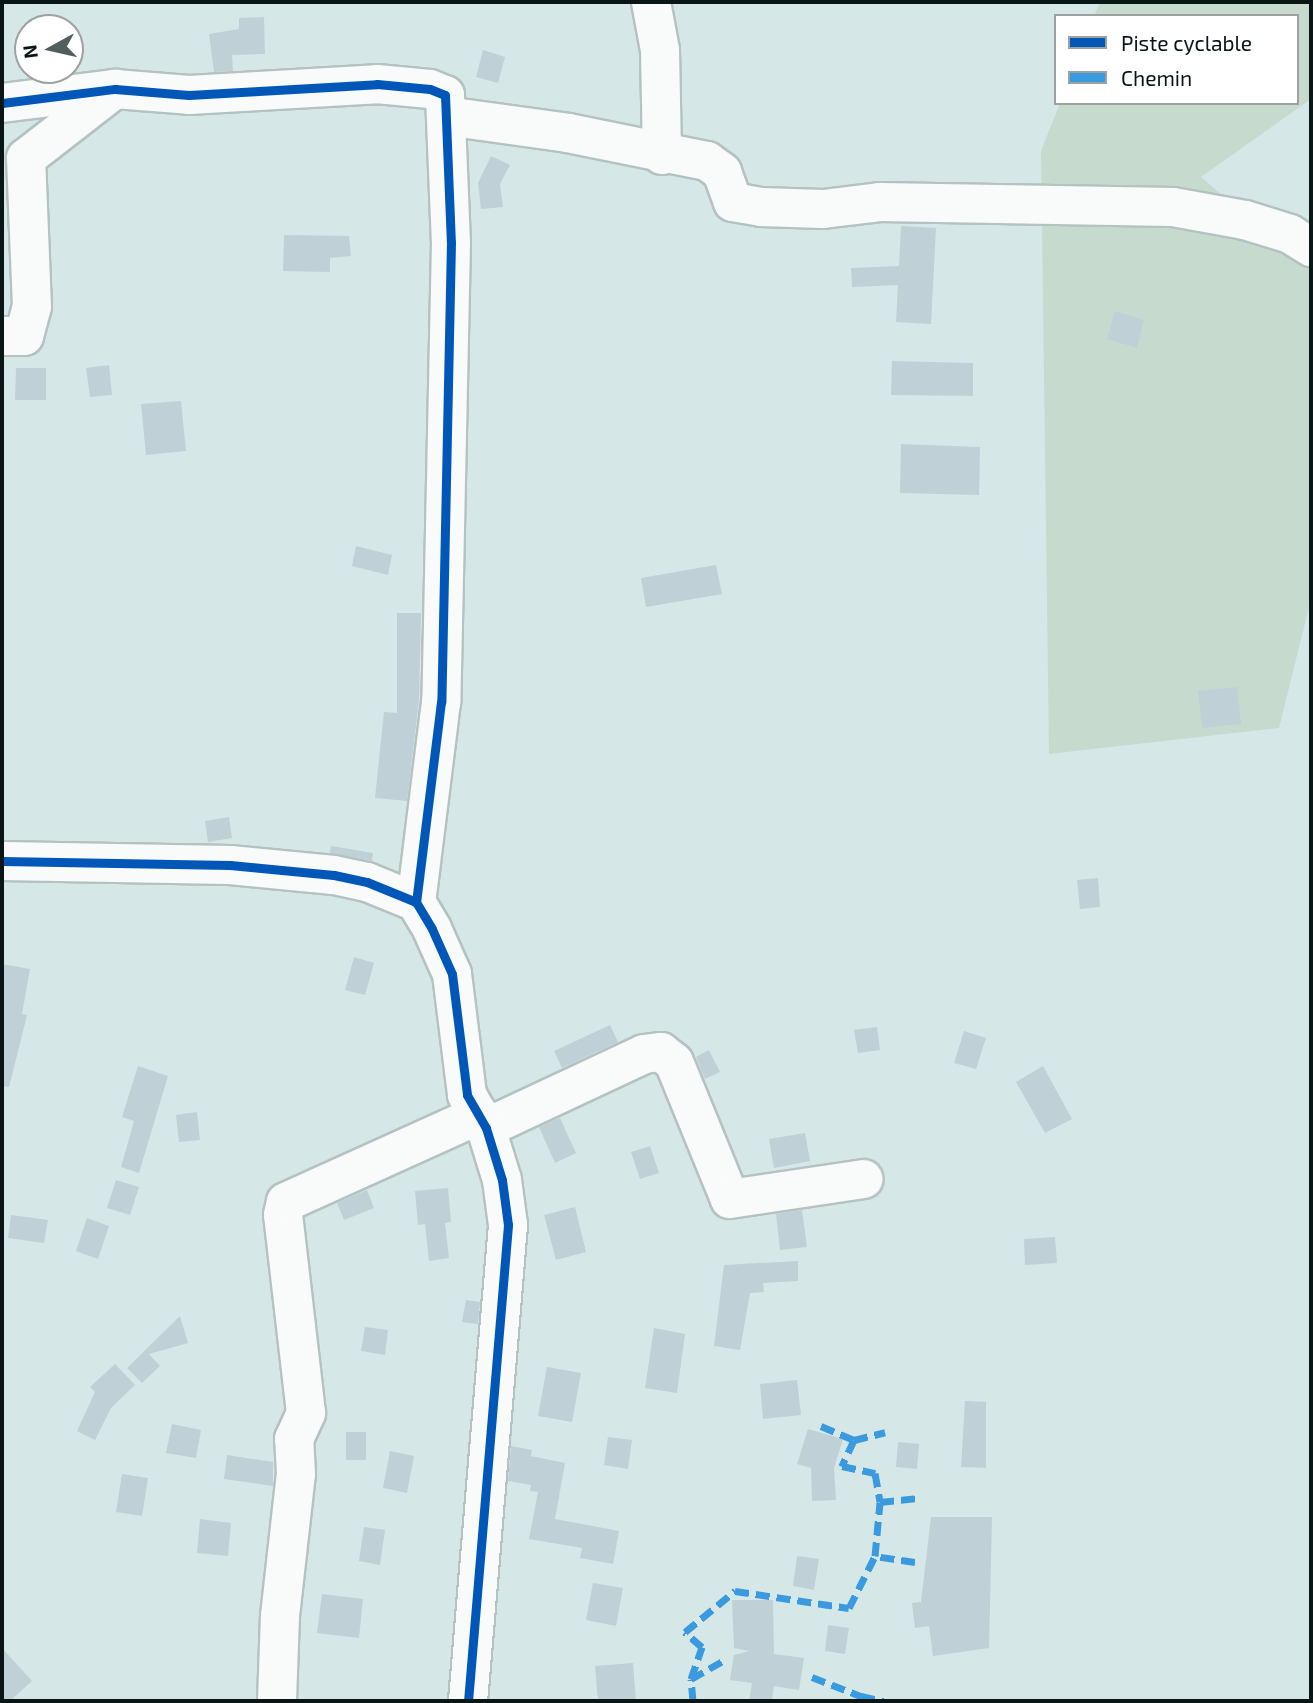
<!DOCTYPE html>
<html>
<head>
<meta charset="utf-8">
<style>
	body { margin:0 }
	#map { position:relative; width:1313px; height:1703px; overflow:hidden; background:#d6e7e7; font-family:"Exo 2",sans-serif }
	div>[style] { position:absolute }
	.green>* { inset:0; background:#c6dbce }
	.building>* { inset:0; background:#bfd1d6 }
	.roads { filter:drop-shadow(2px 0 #b5c2c2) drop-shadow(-2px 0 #b5c2c2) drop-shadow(0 2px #b5c2c2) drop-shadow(0 -2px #b5c2c2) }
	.minor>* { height:38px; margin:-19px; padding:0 19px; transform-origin:19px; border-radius:19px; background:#f9fbfb }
	.quiet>* { height:7px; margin-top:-3.5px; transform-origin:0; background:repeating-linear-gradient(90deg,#3a9adf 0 14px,transparent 0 21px) }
	.cycleway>* { height:9px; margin:-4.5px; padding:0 4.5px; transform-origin:4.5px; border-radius:4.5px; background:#0057b8 }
	span { translate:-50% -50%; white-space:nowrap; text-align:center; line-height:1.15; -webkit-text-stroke:7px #fff; paint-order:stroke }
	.frame { position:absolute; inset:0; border:4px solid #0a1516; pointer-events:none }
	.legend { position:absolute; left:1054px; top:14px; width:245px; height:91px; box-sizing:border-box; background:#fff; border:2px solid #9da1a2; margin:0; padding:9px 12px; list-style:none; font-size:21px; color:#0a1516 }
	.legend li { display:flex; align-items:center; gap:14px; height:35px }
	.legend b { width:35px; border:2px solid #9da1a2 }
	.north { position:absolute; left:14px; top:14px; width:70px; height:70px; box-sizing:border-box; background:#fff; border:2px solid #9da1a2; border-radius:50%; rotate:262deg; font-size:19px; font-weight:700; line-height:28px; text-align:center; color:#0a1516 }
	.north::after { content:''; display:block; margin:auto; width:24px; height:32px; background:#515e5f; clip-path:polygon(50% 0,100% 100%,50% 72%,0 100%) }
</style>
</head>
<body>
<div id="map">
	<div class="green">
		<i style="clip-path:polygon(1100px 2px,1311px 2px,1311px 99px,1201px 177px,1311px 271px,1311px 599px,1279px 728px,1049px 754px,1041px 151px,1060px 103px,1297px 103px,1297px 16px,1094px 16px)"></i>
	</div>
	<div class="building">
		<i style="clip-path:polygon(264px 17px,265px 54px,232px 55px,233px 71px,214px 72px,209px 34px,239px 29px,239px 18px)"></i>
		<i style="clip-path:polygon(483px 50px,505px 57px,498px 83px,476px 77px)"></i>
		<i style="clip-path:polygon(491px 156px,510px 165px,500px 184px,503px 207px,481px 209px,478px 183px)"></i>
		<i style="clip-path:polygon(901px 226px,936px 228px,931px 324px,896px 322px,898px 285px,852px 287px,851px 268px,899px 266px)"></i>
		<i style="clip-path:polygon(284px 235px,349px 236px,351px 256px,330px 258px,330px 272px,283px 271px)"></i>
		<i style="clip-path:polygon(1115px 311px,1144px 320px,1137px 348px,1107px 339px)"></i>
		<i style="clip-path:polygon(892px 361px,973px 363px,973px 396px,891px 395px)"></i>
		<i style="clip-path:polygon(109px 365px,112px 395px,90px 397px,86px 368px)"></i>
		<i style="clip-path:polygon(16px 368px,46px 368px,46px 400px,15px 400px)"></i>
		<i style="clip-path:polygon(181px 401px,186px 451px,146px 455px,141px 404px)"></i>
		<i style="clip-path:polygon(901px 444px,980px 447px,979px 495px,900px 493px)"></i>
		<i style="clip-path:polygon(356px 546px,392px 555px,388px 575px,352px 566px)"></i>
		<i style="clip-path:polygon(716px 565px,722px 594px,646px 607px,641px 578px)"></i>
		<i style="clip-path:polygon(397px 613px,421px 613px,419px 700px,407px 801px,375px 798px,384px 712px,397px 713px)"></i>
		<i style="clip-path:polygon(1237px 687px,1241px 724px,1202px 728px,1198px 691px)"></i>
		<i style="clip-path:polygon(229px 817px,232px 838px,208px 842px,205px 821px)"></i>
		<i style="clip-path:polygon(331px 846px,373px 853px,372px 861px,330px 853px)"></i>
		<i style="clip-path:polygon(1098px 878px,1100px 907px,1080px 909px,1077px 880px)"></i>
		<i style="clip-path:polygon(354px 957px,374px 963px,365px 995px,345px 990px)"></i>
		<i style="clip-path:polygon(2px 964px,30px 969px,22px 1014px,27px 1015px,9px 1087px,2px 1086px)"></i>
		<i style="clip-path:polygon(610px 1025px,618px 1042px,562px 1068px,554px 1051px)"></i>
		<i style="clip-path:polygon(877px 1027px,880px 1050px,858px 1053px,854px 1030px)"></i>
		<i style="clip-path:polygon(964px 1031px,986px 1038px,976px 1069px,954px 1063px)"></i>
		<i style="clip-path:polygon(709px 1050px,720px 1072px,705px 1079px,696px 1057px)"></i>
		<i style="clip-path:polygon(138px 1066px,168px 1076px,139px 1173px,121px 1167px,134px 1121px,122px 1117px)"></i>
		<i style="clip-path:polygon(1043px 1066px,1072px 1119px,1045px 1133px,1016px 1082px)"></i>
		<i style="clip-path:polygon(197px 1112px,200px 1140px,179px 1142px,176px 1115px)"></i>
		<i style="clip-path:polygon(560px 1118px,576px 1153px,555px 1163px,539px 1127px)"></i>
		<i style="clip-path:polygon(805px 1133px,810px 1161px,774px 1168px,769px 1139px)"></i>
		<i style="clip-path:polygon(650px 1146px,659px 1173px,640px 1179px,631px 1152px)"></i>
		<i style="clip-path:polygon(116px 1180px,139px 1187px,130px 1215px,107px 1208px)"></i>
		<i style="clip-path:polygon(448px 1188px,451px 1222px,445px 1223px,449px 1258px,429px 1261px,425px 1224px,418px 1225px,415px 1191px)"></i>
		<i style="clip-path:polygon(367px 1190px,374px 1208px,344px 1220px,337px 1203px)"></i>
		<i style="clip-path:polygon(575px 1207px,586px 1252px,556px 1260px,544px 1215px)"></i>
		<i style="clip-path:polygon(802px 1210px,807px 1247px,780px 1250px,776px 1214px)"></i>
		<i style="clip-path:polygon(11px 1215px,48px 1220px,44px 1243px,8px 1238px)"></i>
		<i style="clip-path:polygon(87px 1218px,109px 1226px,98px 1259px,76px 1251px)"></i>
		<i style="clip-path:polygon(1055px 1237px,1057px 1263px,1025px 1265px,1024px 1239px)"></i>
		<i style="clip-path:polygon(798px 1261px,798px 1281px,763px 1283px,764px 1292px,750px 1293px,740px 1350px,714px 1346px,724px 1265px)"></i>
		<i style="clip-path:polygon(466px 1300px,480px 1302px,478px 1324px,462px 1322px)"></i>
		<i style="clip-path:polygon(180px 1316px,188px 1343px,149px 1354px,160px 1366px,142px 1383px,127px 1368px)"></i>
		<i style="clip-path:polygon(365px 1327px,388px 1330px,385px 1355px,361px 1351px)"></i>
		<i style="clip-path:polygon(654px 1328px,685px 1334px,677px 1393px,645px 1388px)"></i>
		<i style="clip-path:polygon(115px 1364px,135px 1385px,111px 1408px,95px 1440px,77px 1431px,95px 1392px,90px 1387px)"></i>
		<i style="clip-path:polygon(547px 1367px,581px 1373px,572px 1422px,538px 1416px)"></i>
		<i style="clip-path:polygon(797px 1380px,801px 1415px,763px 1419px,760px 1384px)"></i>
		<i style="clip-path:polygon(965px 1401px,986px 1402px,986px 1468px,961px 1467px)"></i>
		<i style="clip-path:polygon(172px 1424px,201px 1430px,196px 1458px,166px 1453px)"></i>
		<i style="clip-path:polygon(808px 1429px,843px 1439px,834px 1468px,836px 1500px,812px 1501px,811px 1468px,797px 1464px)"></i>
		<i style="clip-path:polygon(346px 1432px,366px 1432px,366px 1460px,346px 1460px)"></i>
		<i style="clip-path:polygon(608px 1437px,632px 1440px,628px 1469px,604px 1465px)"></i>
		<i style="clip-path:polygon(898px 1442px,919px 1444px,917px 1469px,896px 1467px)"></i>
		<i style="clip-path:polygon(511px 1446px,532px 1450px,531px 1456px,565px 1463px,555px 1519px,619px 1531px,613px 1564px,580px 1558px,582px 1548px,529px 1539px,538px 1492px,530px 1491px,531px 1485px,508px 1481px)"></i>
		<i style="clip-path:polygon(390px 1451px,414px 1456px,407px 1493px,383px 1488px)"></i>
		<i style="clip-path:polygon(227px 1455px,273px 1462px,273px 1486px,224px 1479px)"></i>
		<i style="clip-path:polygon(122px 1474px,148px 1478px,142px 1516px,116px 1512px)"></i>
		<i style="clip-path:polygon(931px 1517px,992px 1517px,989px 1648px,933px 1656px,929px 1626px,915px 1628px,912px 1603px,921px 1602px)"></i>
		<i style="clip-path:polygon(200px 1519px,231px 1523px,228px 1556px,197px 1553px)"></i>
		<i style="clip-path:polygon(364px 1527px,385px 1530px,380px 1565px,359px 1561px)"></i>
		<i style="clip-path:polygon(797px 1556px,819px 1559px,814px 1590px,793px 1586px)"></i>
		<i style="clip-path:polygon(593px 1583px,623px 1588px,616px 1626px,586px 1620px)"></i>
		<i style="clip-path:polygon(322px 1594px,363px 1599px,359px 1638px,317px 1633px)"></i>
		<i style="clip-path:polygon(732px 1600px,773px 1600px,774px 1654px,804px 1658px,799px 1690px,774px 1686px,772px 1701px,749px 1701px,752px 1683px,730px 1680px,734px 1655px,749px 1651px,734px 1648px)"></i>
		<i style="clip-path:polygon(828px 1625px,849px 1628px,845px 1654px,825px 1651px)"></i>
		<i style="clip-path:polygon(2px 1648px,32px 1681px,10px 1701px,2px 1701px)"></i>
		<i style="clip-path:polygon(633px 1663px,636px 1701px,598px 1701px,595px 1666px)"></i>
	</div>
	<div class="roads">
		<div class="minor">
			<i style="left:651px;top:2px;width:49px;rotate:79.4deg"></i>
			<i style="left:660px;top:50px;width:105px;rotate:88.9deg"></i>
			<i style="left:2px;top:103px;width:114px;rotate:-7.1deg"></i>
			<i style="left:115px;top:89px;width:74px;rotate:4.6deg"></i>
			<i style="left:189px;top:95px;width:188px;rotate:-3.3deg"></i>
			<i style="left:377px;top:84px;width:53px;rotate:5.4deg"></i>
			<i style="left:430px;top:89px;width:16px;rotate:22deg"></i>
			<i style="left:445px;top:95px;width:147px;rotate:87.7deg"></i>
			<i style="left:451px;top:242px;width:460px;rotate:91.2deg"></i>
			<i style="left:441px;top:702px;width:202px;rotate:97.1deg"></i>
			<i style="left:446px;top:116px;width:123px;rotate:7.9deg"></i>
			<i style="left:568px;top:133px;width:142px;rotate:11.4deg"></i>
			<i style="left:707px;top:161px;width:19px;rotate:36deg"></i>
			<i style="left:722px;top:172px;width:32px;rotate:70deg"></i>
			<i style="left:733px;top:202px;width:28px;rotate:10deg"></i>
			<i style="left:761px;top:207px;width:62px;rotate:1.8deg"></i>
			<i style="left:823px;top:209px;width:57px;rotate:-7deg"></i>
			<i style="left:880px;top:202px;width:293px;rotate:1deg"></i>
			<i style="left:1173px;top:207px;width:73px;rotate:10.2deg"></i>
			<i style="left:1245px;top:220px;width:47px;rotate:17.3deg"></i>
			<i style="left:1290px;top:234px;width:25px;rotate:32deg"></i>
			<i style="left:2px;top:336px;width:22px"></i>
			<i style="left:24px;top:336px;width:30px;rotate:-75deg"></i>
			<i style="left:32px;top:307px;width:149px;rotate:-92.3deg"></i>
			<i style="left:26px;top:158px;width:113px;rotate:-37.8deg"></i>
			<i style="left:2px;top:861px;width:228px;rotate:1deg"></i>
			<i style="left:230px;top:865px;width:104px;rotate:5.5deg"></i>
			<i style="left:334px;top:875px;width:34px;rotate:12deg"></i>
			<i style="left:367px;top:882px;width:53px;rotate:22.2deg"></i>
			<i style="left:416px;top:902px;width:31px;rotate:59deg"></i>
			<i style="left:432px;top:929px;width:49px;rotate:66deg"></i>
			<i style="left:452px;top:974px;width:122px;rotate:82.9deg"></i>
			<i style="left:467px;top:1095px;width:38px;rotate:60deg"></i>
			<i style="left:486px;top:1128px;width:54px;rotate:72.9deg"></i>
			<i style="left:502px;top:1180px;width:45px;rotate:82.4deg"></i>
			<i style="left:508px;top:1225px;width:478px;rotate:94.8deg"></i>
			<i style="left:486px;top:1128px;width:174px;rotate:-25.1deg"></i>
			<i style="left:644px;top:1054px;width:17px;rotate:-7deg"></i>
			<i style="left:661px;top:1052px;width:16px;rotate:38deg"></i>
			<i style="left:674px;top:1062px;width:148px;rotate:67.8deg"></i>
			<i style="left:730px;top:1199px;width:135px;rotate:-8.5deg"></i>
			<i style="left:277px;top:1701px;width:85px;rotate:-88deg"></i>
			<i style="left:280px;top:1616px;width:143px;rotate:-83.6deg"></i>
			<i style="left:296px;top:1474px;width:35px;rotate:-93deg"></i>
			<i style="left:294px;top:1439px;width:29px;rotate:-65deg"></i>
			<i style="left:306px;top:1413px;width:199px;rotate:-96.6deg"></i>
			<i style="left:283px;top:1215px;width:13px;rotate:-77deg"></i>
			<i style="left:286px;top:1202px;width:212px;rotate:-24.3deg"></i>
		</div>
	</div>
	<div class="quiet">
		<i style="left:821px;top:1426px;width:36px;rotate:23deg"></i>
		<i style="left:854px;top:1440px;width:29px;rotate:115deg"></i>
		<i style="left:842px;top:1466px;width:34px;rotate:12deg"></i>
		<i style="left:875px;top:1473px;width:29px;rotate:80deg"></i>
		<i style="left:854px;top:1440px;width:32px;rotate:-14deg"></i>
		<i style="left:915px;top:1562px;width:40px;rotate:-171.5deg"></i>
		<i style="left:875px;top:1556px;width:54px;rotate:-84.7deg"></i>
		<i style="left:880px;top:1502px;width:37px;rotate:-6deg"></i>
		<i style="left:812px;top:1677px;width:53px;rotate:21.2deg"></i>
		<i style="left:861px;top:1696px;width:5px;rotate:101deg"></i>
		<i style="left:691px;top:1679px;width:34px;rotate:-71deg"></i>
		<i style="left:702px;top:1647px;width:23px;rotate:-139deg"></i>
		<i style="left:685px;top:1632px;width:65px;rotate:-39.4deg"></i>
		<i style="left:735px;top:1591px;width:115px;rotate:8.5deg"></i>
		<i style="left:849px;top:1608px;width:58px;rotate:-63.4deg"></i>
		<i style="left:861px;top:1696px;width:23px;rotate:13deg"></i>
		<i style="left:693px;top:1701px;width:22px;rotate:-95deg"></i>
		<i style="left:691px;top:1679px;width:40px;rotate:-29.7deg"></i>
	</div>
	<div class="cycleway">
		<i style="left:2px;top:103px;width:114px;rotate:-7.1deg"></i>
		<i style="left:115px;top:89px;width:74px;rotate:4.6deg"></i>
		<i style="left:189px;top:95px;width:188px;rotate:-3.3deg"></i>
		<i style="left:377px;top:84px;width:53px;rotate:5.4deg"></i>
		<i style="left:430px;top:89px;width:16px;rotate:22deg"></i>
		<i style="left:445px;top:95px;width:147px;rotate:87.7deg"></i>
		<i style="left:451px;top:242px;width:460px;rotate:91.2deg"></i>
		<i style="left:441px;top:702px;width:202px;rotate:97.1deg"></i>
		<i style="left:2px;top:861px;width:228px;rotate:1deg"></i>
		<i style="left:230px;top:865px;width:104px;rotate:5.5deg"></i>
		<i style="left:334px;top:875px;width:34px;rotate:12deg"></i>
		<i style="left:367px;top:882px;width:53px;rotate:22.2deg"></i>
		<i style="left:416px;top:902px;width:31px;rotate:59deg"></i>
		<i style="left:432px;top:929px;width:49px;rotate:66deg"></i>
		<i style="left:452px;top:974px;width:122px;rotate:82.9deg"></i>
		<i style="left:467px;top:1095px;width:38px;rotate:60deg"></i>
		<i style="left:486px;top:1128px;width:54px;rotate:72.9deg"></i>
		<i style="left:502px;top:1180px;width:45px;rotate:82.4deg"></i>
		<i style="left:508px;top:1225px;width:478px;rotate:94.8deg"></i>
	</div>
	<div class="frame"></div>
	<ul class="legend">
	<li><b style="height:9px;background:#0057b8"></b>Piste cyclable</li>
	<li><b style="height:9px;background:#3a9adf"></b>Chemin</li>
	</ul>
	<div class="north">N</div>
</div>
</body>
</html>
